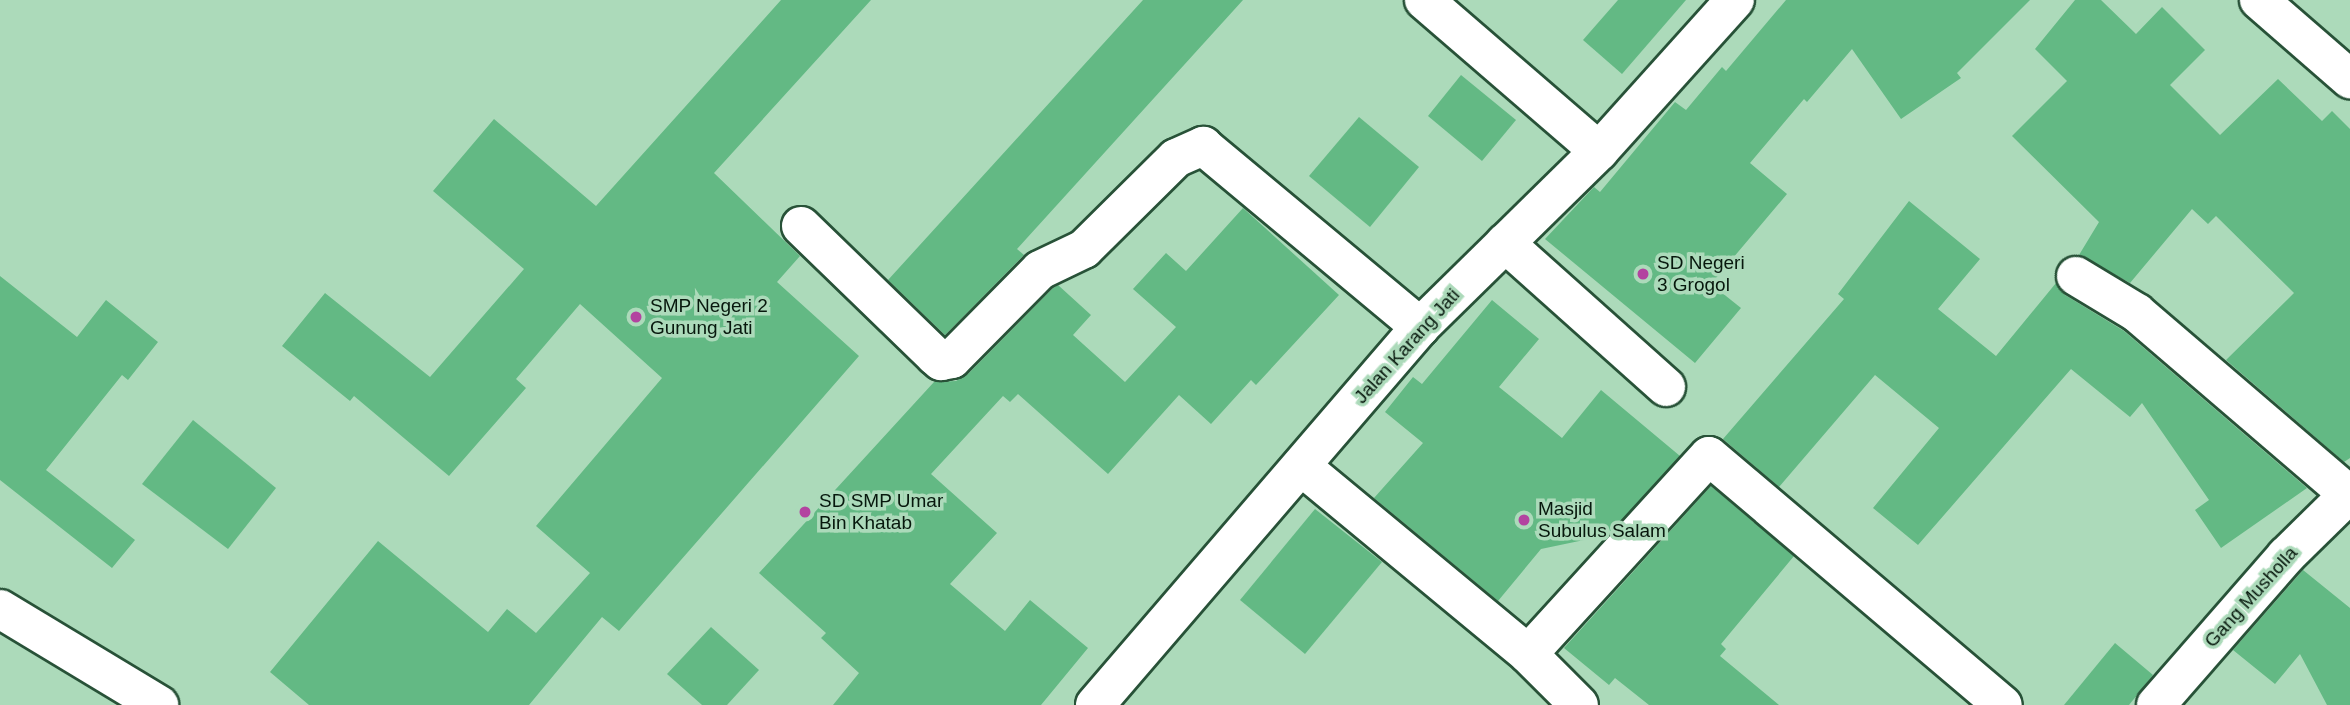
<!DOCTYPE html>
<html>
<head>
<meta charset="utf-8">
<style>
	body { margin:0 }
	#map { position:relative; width:2350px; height:705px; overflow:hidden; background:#acdaba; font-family:Helvetica,sans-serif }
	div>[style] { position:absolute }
	.building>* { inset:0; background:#63b984 }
	.roads { filter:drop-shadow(2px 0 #285238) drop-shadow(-2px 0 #285238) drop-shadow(0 2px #285238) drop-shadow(0 -2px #285238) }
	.street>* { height:38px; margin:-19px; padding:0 19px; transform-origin:19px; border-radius:19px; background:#fff }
	.highway>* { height:38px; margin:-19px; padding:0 19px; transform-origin:19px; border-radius:19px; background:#fff }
	.dots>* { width:19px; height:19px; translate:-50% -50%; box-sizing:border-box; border:4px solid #acdaba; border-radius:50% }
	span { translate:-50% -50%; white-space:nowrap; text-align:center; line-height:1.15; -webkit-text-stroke:7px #acdaba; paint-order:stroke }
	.poi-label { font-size:19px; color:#07180d }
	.left { translate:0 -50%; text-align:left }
	.street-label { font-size:19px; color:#07180d }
</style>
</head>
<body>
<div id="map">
	<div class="building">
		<i style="clip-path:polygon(781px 0,871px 0,714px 173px,800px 256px,777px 282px,859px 356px,619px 631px,602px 617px,529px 705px,309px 705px,270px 672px,378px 541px,488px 632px,507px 609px,536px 633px,590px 573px,536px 526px,662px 378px,580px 304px,516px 379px,526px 388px,449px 476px,354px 396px,350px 401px,282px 346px,325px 293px,430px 377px,524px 269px,433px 191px,494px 119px,596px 206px)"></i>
		<i style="clip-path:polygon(1143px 0,1243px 0,1017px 249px,1024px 255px,945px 335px,888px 280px)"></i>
		<i style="clip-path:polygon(1618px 0,1686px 0,1622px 74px,1583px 40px)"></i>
		<i style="clip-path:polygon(1786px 0,2030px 0,1957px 73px,1961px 78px,1901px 119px,1852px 49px,1807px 102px,1804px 99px,1750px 163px,1787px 194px,1711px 284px,1741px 308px,1695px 363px,1545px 239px,1594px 187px,1600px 192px,1675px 102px,1686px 110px,1722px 67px,1726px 71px)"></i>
		<i style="clip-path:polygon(2075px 0,2101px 0,2136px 34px,2162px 7px,2205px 50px,2170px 85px,2220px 135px,2278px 79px,2322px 121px,2332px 111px,2350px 129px,2350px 458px,2344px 462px,2226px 360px,2294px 293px,2216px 216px,2208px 224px,2192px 209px,2130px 283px,2079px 255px,2099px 222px,2012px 136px,2067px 81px,2035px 49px)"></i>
		<i style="clip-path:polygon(1461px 75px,1516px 120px,1482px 161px,1428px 116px)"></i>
		<i style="clip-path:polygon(1359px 117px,1419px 167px,1370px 227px,1309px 176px)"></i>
		<i style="clip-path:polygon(1909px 201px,1980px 259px,1938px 309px,1996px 356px,2056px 283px,2065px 295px,2124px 331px,2307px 488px,2221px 548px,2195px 510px,2209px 500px,2142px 403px,2130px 417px,2071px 369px,1918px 545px,1873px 508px,1939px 428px,1875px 375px,1779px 487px,1723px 439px,1844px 299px,1838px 294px)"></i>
		<i style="clip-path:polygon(1243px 208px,1339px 295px,1256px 385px,1251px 380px,1211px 424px,1179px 395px,1108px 474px,1018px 394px,1010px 402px,1003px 396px,931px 474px,997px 533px,950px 584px,1005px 631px,1030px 600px,1088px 648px,1041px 705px,833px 705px,859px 673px,821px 638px,826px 633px,759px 573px,934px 382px,956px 381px,968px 374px,1053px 288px,1058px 285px,1091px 315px,1073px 335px,1125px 382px,1176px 327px,1133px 289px,1166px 253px,1186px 271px)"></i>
		<i style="clip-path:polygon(0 276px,77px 337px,106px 300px,158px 342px,128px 380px,122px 375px,46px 470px,135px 540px,112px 568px,0 480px)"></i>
		<i style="clip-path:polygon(1492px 300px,1539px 339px,1499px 387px,1562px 438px,1601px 390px,1680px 456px,1608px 535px,1541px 549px,1498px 601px,1374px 498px,1423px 443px,1385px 412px,1413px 377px,1422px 384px)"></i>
		<i style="clip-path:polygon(193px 420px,276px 488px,228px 549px,142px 484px)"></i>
		<i style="clip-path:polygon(1711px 486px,1794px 556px,1721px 644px,1726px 649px,1720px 656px,1779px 705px,1649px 705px,1615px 678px,1609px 685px,1564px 648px)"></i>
		<i style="clip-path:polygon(1315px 509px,1382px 562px,1305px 654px,1240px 600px)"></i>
		<i style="clip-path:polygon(2303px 570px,2350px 608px,2350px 705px,2327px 705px,2300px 654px,2275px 684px,2233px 650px)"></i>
		<i style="clip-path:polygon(711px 627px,759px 670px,727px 705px,702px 705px,667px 674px)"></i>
		<i style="clip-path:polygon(2115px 643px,2153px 675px,2138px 694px,2129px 705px,2064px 705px)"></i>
	</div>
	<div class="roads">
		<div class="street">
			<i style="left:1424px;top:0;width:231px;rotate:40.8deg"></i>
			<i style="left:2259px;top:0;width:121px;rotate:41deg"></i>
			<i style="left:801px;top:226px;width:187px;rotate:44.1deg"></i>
			<i style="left:935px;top:356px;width:8px;rotate:40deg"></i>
			<i style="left:941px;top:361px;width:11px;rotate:-10deg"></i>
			<i style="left:952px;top:359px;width:125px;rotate:-45.3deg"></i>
			<i style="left:1040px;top:270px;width:49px;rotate:-25.5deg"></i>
			<i style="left:1084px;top:249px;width:129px;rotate:-44.7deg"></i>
			<i style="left:1176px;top:158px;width:30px;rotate:-24deg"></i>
			<i style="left:1203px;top:146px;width:283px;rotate:39.8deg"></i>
			<i style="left:1505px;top:243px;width:216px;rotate:41.8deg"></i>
			<i style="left:2076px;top:276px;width:71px;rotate:31.2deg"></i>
			<i style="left:2137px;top:313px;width:278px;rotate:40.6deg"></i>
			<i style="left:1301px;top:466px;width:295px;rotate:39.6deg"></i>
			<i style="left:1528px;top:654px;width:72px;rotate:45deg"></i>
			<i style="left:1528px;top:654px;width:268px;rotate:-47.6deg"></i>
			<i style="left:1709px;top:456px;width:385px;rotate:40.3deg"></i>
			<i style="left:1095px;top:705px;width:499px;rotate:-49.3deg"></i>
			<i style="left:1420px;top:327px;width:251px;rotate:-44.5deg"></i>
			<i style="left:1599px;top:151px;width:203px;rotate:-48deg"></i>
			<i style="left:2156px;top:705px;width:198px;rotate:-48.9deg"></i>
			<i style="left:2286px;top:556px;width:90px;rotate:-44.5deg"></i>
		</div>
		<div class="highway">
			<i style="left:0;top:609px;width:186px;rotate:31.1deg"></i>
		</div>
	</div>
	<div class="dots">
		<i style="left:1643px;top:274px;background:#b343a0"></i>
		<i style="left:636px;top:317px;background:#b343a0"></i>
		<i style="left:805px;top:512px;background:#b343a0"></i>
		<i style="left:1524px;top:520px;background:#b343a0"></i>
	</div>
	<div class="poi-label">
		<span class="left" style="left:1657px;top:274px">SD Negeri<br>3 Grogol</span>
		<span class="left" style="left:650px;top:317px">SMP Negeri 2<br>Gunung Jati</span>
		<span class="left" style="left:819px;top:512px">SD SMP Umar<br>Bin Khatab</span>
		<span class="left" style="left:1538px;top:520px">Masjid<br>Subulus Salam</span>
	</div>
	<div class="street-label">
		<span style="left:1407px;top:346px;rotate:-48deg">Jalan Karang Jati</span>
		<span style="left:2251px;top:597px;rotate:-48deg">Gang Musholla</span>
	</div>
</div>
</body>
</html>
